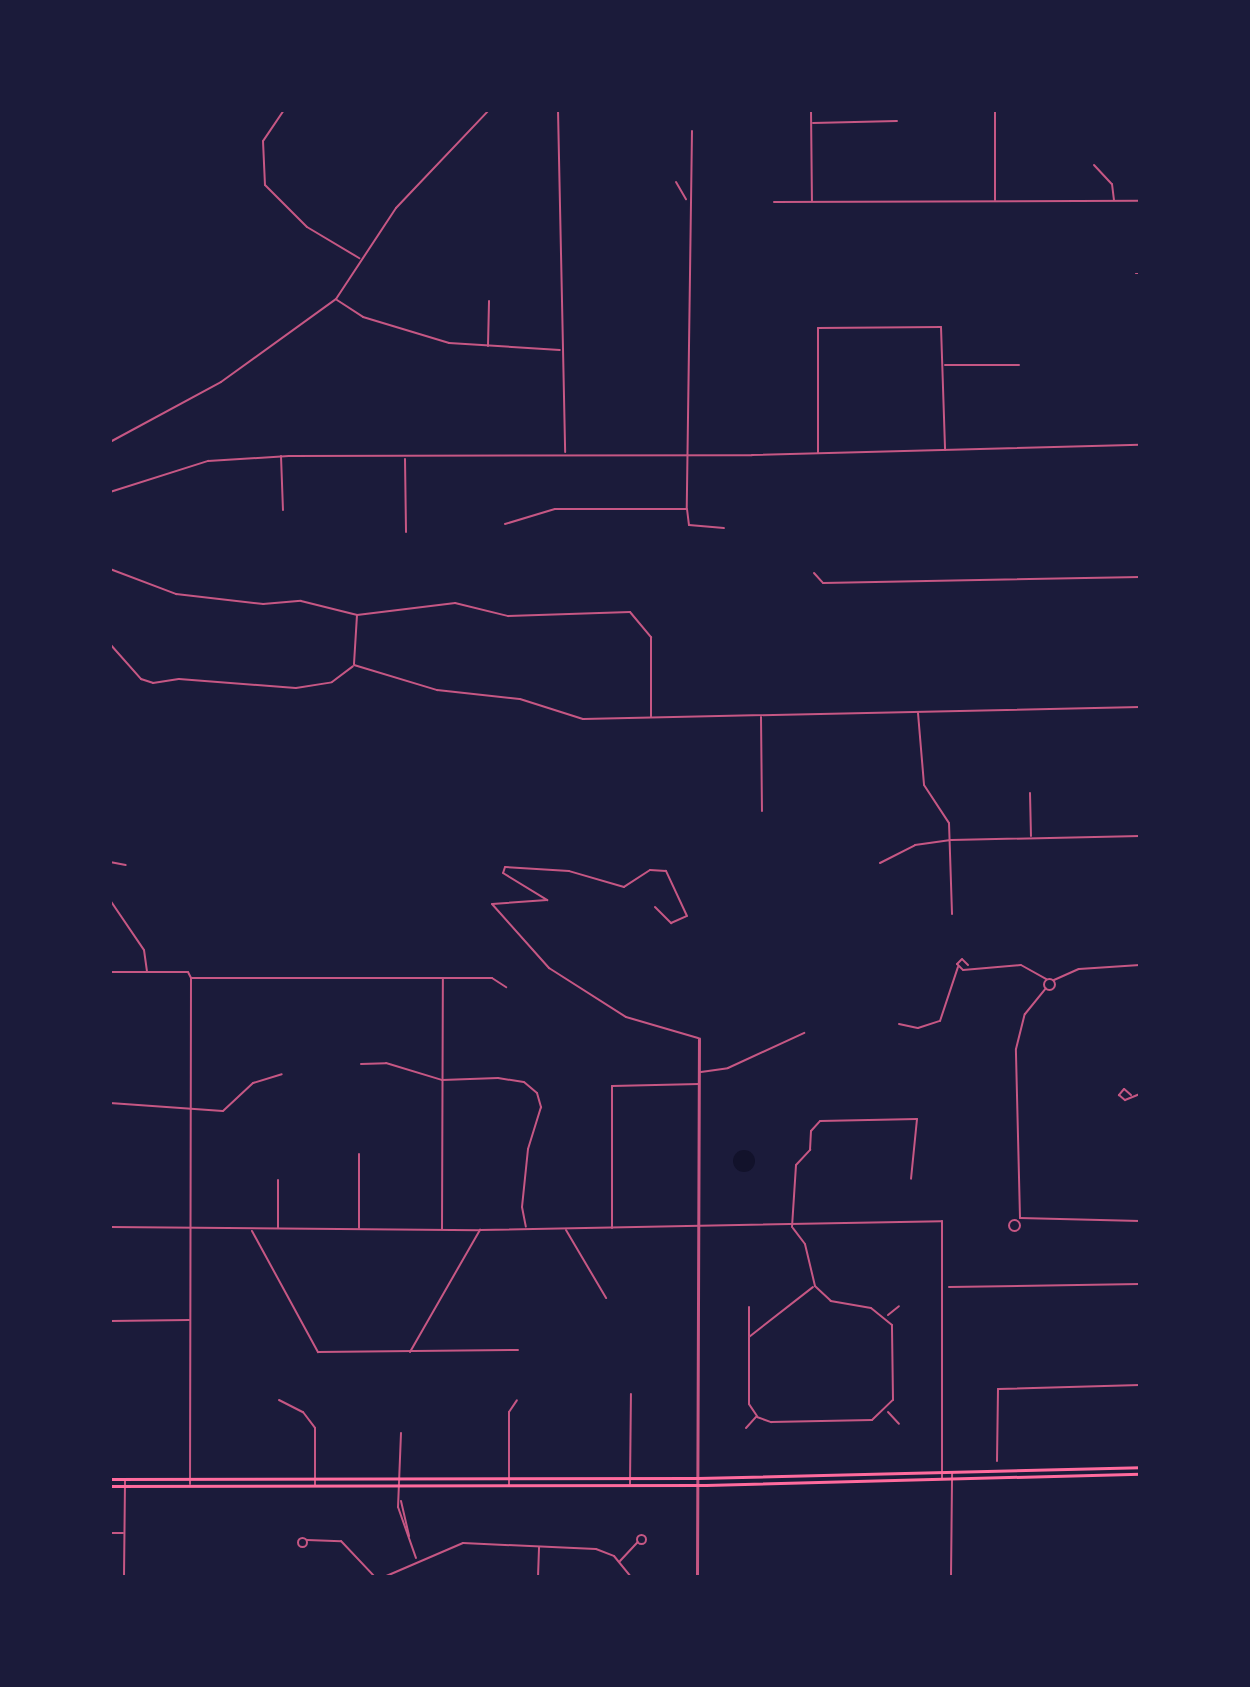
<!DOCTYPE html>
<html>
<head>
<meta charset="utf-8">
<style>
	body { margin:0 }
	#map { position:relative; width:1250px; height:1687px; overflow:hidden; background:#1b1b3a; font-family:Cabin,sans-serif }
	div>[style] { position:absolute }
	.water>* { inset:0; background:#12122b }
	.round { border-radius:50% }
	.service>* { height:1px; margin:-0.5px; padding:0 0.5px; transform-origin:0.5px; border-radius:0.5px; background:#c65784 }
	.minor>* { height:2px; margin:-1px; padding:0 1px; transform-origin:1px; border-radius:1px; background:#c65784 }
	.minor>.ring { margin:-1px; padding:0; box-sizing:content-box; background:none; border:2px solid #c65784; border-radius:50% }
	.tertiary>* { height:2.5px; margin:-1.25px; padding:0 1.25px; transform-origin:1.25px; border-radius:1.25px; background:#c65784 }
	.secondary>* { height:2.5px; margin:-1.25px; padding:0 1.25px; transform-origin:1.25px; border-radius:1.25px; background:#ff6b9d }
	span { translate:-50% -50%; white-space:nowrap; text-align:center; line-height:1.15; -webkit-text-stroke:6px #1b1b3a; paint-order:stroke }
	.frame { position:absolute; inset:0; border:112px solid #1b1b3a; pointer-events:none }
</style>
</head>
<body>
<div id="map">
	<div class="water">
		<i class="round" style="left:733px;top:1150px;width:22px;height:22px"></i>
	</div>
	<div class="service">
		<i style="left:1135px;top:273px;width:5px"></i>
	</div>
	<div class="minor">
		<i style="left:284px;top:110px;width:37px;rotate:124deg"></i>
		<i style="left:263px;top:141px;width:44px;rotate:87.4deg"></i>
		<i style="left:265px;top:185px;width:59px;rotate:45deg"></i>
		<i style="left:307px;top:227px;width:61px;rotate:30.8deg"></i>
		<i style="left:558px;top:110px;width:342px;rotate:88.8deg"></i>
		<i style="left:811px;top:110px;width:91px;rotate:89.4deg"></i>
		<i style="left:995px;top:110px;width:90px;rotate:90deg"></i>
		<i style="left:813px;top:123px;width:84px;rotate:-1.4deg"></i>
		<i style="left:692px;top:131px;width:378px;rotate:90.8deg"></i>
		<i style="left:687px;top:509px;width:16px;rotate:83deg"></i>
		<i style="left:689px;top:525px;width:35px;rotate:5deg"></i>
		<i style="left:1094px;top:165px;width:26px;rotate:47deg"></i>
		<i style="left:1112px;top:184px;width:16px;rotate:83deg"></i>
		<i style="left:676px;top:182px;width:20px;rotate:60deg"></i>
		<i style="left:774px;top:202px;width:366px;rotate:-0.2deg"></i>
		<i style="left:337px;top:300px;width:31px;rotate:33deg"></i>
		<i style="left:363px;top:317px;width:90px;rotate:16.8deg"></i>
		<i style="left:449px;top:343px;width:111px;rotate:3.6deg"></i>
		<i style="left:488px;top:346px;width:45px;rotate:-88.7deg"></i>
		<i style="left:945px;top:365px;width:74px"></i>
		<i style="left:110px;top:442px;width:126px;rotate:-28.4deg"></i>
		<i style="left:221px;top:382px;width:142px;rotate:-35.8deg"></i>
		<i style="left:336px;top:299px;width:109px;rotate:-56.6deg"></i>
		<i style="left:396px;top:208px;width:135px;rotate:-46.5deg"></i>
		<i style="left:818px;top:453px;width:125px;rotate:-90deg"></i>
		<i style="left:818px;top:328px;width:123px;rotate:-0.5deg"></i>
		<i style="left:941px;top:327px;width:123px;rotate:88.1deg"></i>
		<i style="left:281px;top:456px;width:54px;rotate:87.9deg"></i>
		<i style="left:405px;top:459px;width:73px;rotate:89.2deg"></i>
		<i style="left:110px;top:492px;width:103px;rotate:-17.6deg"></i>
		<i style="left:208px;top:461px;width:81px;rotate:-3.5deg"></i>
		<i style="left:289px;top:456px;width:463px;rotate:-0.1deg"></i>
		<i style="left:752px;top:455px;width:388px;rotate:-1.5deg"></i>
		<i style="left:505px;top:524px;width:52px;rotate:-16.7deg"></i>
		<i style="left:555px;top:509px;width:131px"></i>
		<i style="left:110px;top:569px;width:71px;rotate:20.7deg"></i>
		<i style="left:176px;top:594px;width:88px;rotate:6.6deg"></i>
		<i style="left:263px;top:604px;width:38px;rotate:-5deg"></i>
		<i style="left:301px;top:601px;width:58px;rotate:14deg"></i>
		<i style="left:357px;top:615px;width:99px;rotate:-7deg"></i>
		<i style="left:455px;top:603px;width:55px;rotate:13.8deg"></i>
		<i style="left:508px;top:616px;width:122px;rotate:-1.9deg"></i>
		<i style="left:630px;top:612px;width:33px;rotate:50deg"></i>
		<i style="left:651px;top:637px;width:80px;rotate:90deg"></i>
		<i style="left:814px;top:573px;width:13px;rotate:48deg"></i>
		<i style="left:823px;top:583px;width:317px;rotate:-1.1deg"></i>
		<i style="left:110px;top:644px;width:47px;rotate:48.5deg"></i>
		<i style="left:141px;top:679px;width:13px;rotate:18deg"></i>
		<i style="left:153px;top:683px;width:26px;rotate:-9deg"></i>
		<i style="left:179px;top:679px;width:117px;rotate:4.4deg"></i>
		<i style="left:296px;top:688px;width:36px;rotate:-9deg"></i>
		<i style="left:332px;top:682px;width:26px;rotate:-37deg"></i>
		<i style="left:354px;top:664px;width:49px;rotate:-86.5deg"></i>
		<i style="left:354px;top:665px;width:87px;rotate:16.8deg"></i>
		<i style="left:437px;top:690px;width:83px;rotate:6.2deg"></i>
		<i style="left:520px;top:699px;width:66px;rotate:17.6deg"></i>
		<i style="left:583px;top:719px;width:557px;rotate:-1.23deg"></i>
		<i style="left:918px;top:713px;width:72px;rotate:85.2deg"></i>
		<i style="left:924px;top:785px;width:45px;rotate:56.7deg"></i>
		<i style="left:949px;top:823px;width:91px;rotate:88.1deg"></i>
		<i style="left:761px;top:717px;width:94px;rotate:89.4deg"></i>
		<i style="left:1030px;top:793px;width:43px;rotate:88.7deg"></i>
		<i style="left:110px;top:862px;width:16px;rotate:11deg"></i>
		<i style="left:880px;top:863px;width:39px;rotate:-27deg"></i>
		<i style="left:915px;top:845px;width:36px;rotate:-8deg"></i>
		<i style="left:951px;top:840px;width:189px;rotate:-1.2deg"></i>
		<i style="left:110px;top:900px;width:60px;rotate:55.8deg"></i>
		<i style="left:144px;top:950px;width:21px;rotate:82deg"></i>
		<i style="left:655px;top:907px;width:23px;rotate:45deg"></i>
		<i style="left:671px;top:923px;width:17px;rotate:-24deg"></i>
		<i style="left:687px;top:916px;width:50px;rotate:-115deg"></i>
		<i style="left:666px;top:871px;width:16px;rotate:-176deg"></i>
		<i style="left:650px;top:870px;width:31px;rotate:147deg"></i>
		<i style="left:624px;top:887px;width:57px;rotate:-163.8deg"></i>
		<i style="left:569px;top:871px;width:64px;rotate:-176.4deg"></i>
		<i style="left:505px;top:867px;width:6px;rotate:108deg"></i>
		<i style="left:503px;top:873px;width:52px;rotate:31.5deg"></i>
		<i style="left:547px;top:900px;width:55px;rotate:175.8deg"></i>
		<i style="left:492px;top:904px;width:86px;rotate:48.3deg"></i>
		<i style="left:549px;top:968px;width:91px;rotate:32.5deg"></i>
		<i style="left:626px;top:1017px;width:75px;rotate:16.3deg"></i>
		<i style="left:968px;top:965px;width:8px;rotate:-135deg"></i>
		<i style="left:962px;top:959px;width:7px;rotate:135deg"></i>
		<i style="left:957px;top:964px;width:8px;rotate:45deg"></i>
		<i style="left:963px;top:970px;width:58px;rotate:-4.9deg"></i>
		<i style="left:1021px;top:965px;width:29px;rotate:29deg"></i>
		<i style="left:110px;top:972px;width:78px"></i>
		<i style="left:188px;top:972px;width:7px;rotate:63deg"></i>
		<i style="left:191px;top:978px;width:506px;rotate:90.11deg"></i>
		<i style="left:192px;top:978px;width:300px"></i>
		<i style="left:492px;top:978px;width:17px;rotate:33deg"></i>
		<i class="ring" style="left:1043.5px;top:978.5px;width:9px;height:9px"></i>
		<i style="left:1054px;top:980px;width:27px;rotate:-24deg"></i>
		<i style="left:1079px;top:969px;width:61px;rotate:-3.8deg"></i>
		<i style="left:899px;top:1024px;width:19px;rotate:12deg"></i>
		<i style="left:918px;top:1028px;width:23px;rotate:-18deg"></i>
		<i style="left:940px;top:1021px;width:57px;rotate:-71.6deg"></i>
		<i style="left:361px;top:1064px;width:25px;rotate:-2deg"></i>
		<i style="left:386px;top:1063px;width:59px;rotate:16.9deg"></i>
		<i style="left:442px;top:1080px;width:56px;rotate:-2deg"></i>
		<i style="left:498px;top:1078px;width:26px;rotate:9deg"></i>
		<i style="left:524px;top:1082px;width:17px;rotate:40deg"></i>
		<i style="left:537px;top:1093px;width:15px;rotate:74deg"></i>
		<i style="left:541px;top:1107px;width:44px;rotate:107.2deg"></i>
		<i style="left:528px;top:1149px;width:58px;rotate:95.9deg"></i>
		<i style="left:522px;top:1207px;width:20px;rotate:79deg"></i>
		<i style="left:701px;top:1072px;width:27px;rotate:-8deg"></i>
		<i style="left:728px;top:1068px;width:84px;rotate:-24.7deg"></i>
		<i style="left:1131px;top:1095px;width:9px;rotate:-139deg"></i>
		<i style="left:1124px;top:1089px;width:8px;rotate:130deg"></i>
		<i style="left:1119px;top:1095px;width:8px;rotate:40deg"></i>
		<i style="left:1125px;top:1100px;width:16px;rotate:-22deg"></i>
		<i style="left:110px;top:1103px;width:113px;rotate:4deg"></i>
		<i style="left:223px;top:1111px;width:41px;rotate:-43deg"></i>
		<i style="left:253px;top:1083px;width:30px;rotate:-17deg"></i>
		<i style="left:359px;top:1154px;width:74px;rotate:90deg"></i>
		<i style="left:278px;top:1180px;width:48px;rotate:90deg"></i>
		<i style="left:1020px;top:1218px;width:169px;rotate:-91.4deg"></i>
		<i style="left:1016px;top:1049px;width:36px;rotate:-76deg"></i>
		<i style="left:1025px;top:1014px;width:33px;rotate:-51deg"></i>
		<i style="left:1020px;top:1218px;width:120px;rotate:1.4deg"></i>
		<i class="ring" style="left:1008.5px;top:1219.5px;width:9px;height:9px"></i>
		<i style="left:110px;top:1227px;width:370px;rotate:0.5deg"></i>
		<i style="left:480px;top:1230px;width:462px;rotate:-1.1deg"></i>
		<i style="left:942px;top:1221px;width:258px;rotate:90deg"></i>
		<i style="left:792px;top:1227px;width:62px;rotate:-86.3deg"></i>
		<i style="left:796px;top:1165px;width:21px;rotate:-47deg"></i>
		<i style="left:810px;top:1150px;width:19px;rotate:-87deg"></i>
		<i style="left:811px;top:1131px;width:13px;rotate:-48deg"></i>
		<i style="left:820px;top:1121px;width:97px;rotate:-1.2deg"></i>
		<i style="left:917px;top:1119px;width:60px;rotate:95.7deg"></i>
		<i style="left:612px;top:1228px;width:142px;rotate:-90deg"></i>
		<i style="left:612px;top:1086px;width:87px;rotate:-1.3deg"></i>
		<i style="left:442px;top:1229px;width:250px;rotate:-89.8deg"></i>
		<i style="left:566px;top:1230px;width:79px;rotate:59.5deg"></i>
		<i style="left:252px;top:1231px;width:138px;rotate:61.4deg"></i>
		<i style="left:318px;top:1352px;width:200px;rotate:-0.6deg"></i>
		<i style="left:949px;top:1287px;width:191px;rotate:-0.9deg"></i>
		<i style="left:888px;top:1315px;width:14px;rotate:-39deg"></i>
		<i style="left:110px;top:1321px;width:79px;rotate:-0.7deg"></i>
		<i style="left:749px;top:1336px;width:29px;rotate:-90deg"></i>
		<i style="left:410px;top:1352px;width:141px;rotate:-60.2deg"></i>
		<i style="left:279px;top:1400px;width:27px;rotate:27deg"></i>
		<i style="left:303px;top:1412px;width:20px;rotate:53deg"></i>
		<i style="left:315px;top:1428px;width:57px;rotate:90deg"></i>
		<i style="left:888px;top:1412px;width:16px;rotate:47deg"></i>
		<i style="left:757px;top:1416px;width:14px;rotate:-124deg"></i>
		<i style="left:749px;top:1404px;width:67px;rotate:-90deg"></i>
		<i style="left:749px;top:1337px;width:81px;rotate:-38deg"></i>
		<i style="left:757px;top:1417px;width:15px;rotate:20deg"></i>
		<i style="left:771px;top:1422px;width:101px;rotate:-1.1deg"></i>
		<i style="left:872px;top:1420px;width:29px;rotate:-44deg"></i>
		<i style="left:893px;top:1400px;width:75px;rotate:-90.8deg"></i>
		<i style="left:892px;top:1325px;width:27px;rotate:-141deg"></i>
		<i style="left:871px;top:1308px;width:41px;rotate:-170.1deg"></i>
		<i style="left:831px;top:1301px;width:22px;rotate:-137deg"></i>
		<i style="left:815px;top:1286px;width:43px;rotate:-103.4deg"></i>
		<i style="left:805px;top:1244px;width:20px;rotate:-127deg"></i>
		<i style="left:746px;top:1428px;width:15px;rotate:-48deg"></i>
		<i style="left:401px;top:1433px;width:74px;rotate:92.3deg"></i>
		<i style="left:398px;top:1507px;width:54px;rotate:70.6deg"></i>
		<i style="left:997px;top:1461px;width:72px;rotate:-89.2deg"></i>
		<i style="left:998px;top:1389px;width:142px;rotate:-1.6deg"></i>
		<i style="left:630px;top:1484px;width:90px;rotate:-89.4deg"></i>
		<i style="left:509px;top:1485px;width:73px;rotate:-90deg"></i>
		<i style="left:509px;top:1412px;width:14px;rotate:-56deg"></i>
		<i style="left:401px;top:1501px;width:36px;rotate:77deg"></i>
		<i style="left:110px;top:1533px;width:13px"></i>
		<i class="ring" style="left:636.5px;top:1534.5px;width:7px;height:7px"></i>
		<i class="ring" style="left:297.5px;top:1537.5px;width:7px;height:7px"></i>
		<i style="left:307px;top:1540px;width:34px;rotate:2deg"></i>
		<i style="left:341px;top:1541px;width:50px;rotate:46.6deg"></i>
		<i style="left:620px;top:1561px;width:26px;rotate:-47deg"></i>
		<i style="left:124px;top:1577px;width:97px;rotate:-89.4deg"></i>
		<i style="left:384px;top:1577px;width:86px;rotate:-23.3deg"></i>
		<i style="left:463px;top:1543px;width:133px;rotate:2.6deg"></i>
		<i style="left:596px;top:1549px;width:19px;rotate:21deg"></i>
		<i style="left:614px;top:1556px;width:27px;rotate:51deg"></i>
		<i style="left:538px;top:1577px;width:30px;rotate:-88deg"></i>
		<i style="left:951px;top:1577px;width:104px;rotate:-89.4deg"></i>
	</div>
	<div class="tertiary">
		<i style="left:697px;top:1577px;width:538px;rotate:-89.79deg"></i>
	</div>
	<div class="secondary">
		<i style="left:110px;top:1479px;width:588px;rotate:-0.1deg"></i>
		<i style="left:698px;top:1478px;width:442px;rotate:-1.4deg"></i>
		<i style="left:110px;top:1486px;width:596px;rotate:-0.1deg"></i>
		<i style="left:706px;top:1485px;width:434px;rotate:-1.5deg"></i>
	</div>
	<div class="frame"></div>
</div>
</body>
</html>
